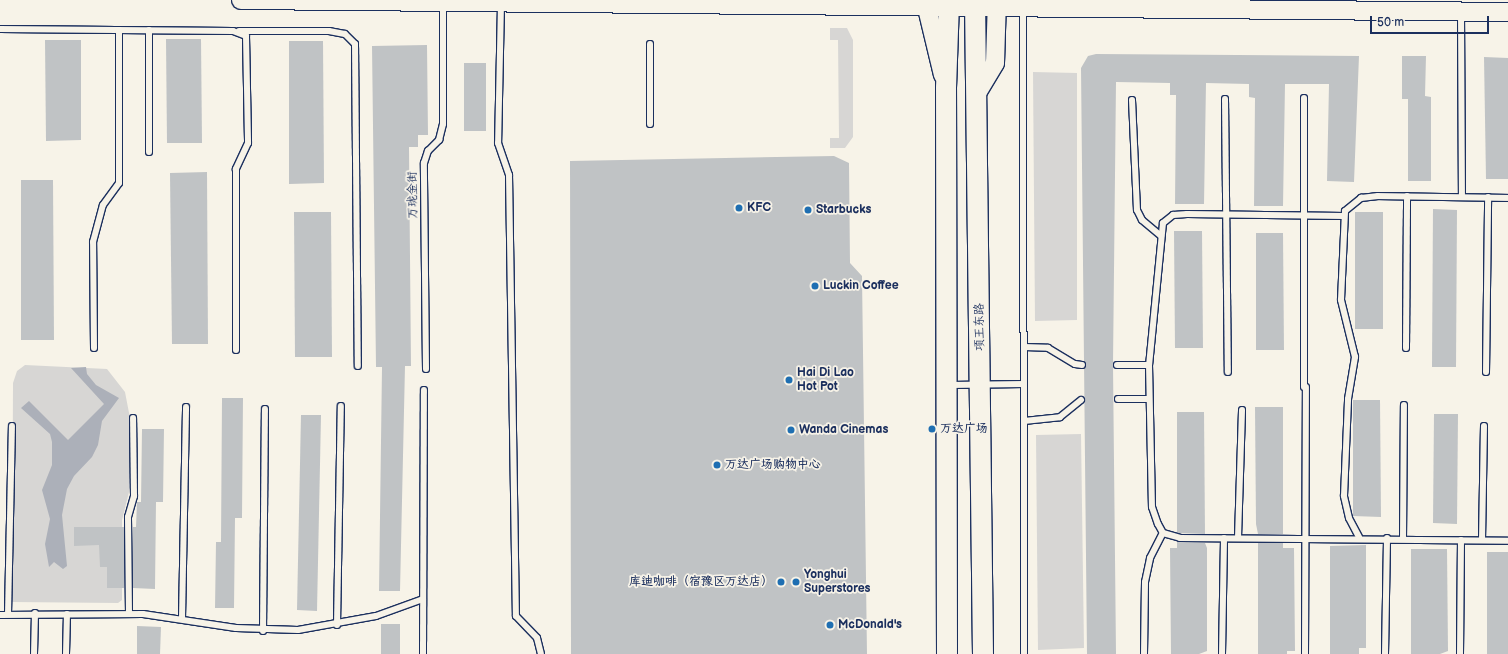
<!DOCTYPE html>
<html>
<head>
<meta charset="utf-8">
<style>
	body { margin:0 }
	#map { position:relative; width:1508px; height:654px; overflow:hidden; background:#f7f3e8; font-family:"Balsamiq Sans","LXGW WenKai TC",sans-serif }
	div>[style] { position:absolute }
	.green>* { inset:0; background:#d7d6d4 }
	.water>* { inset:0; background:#acb0b9 }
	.building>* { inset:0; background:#c0c3c5 }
	.roads { filter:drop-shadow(1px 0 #1b2f5e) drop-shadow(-1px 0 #1b2f5e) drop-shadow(0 1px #1b2f5e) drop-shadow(0 -1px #1b2f5e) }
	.lane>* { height:6px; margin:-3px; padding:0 3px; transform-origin:3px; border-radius:3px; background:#f7f3e8 }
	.secondary>* { height:18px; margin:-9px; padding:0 9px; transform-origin:9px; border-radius:9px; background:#f7f3e8 }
	.primary>* { height:20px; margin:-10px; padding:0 10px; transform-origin:10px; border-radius:10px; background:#f7f3e8 }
	.dots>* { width:11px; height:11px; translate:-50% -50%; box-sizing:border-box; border:2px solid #f7f3e8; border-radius:50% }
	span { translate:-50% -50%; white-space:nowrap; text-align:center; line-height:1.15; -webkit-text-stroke:3.5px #f7f3e8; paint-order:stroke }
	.street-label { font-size:12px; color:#1b2f5e }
	.poi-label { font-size:12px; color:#1b2f5e; font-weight:700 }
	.left { translate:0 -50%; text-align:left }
	.right { translate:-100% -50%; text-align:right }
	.scale { position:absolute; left:1370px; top:16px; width:119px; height:18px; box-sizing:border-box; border:2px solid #1b2f5e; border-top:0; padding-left:5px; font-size:12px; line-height:14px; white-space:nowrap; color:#1b2f5e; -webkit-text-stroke:3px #f7f3e8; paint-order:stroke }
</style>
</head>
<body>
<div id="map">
	<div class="green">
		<i style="clip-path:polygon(830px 28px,847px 28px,853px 40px,853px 137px,845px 148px,830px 148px,830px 138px,839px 138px,838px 40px,830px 40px)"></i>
		<i style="clip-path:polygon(1033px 72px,1077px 73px,1077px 320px,1035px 321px)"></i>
		<i style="clip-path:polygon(25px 365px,107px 369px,125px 392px,130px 418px,130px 488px,122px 520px,122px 600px,118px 603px,12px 602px,13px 383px,17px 371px)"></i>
		<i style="clip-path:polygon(1081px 434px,1084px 648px,1038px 650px,1036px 435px)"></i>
	</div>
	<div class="water">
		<i style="clip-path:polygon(86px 367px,87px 374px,96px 385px,119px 398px,102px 421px,98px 445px,92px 457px,74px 476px,67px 489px,62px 515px,67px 566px,63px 569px,54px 562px,49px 567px,45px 544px,50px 519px,42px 490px,52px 465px,52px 442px,50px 434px,21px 408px,29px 401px,68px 440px,104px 404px,71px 368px)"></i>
	</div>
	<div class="building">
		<i style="clip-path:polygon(166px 39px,201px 39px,202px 143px,167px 143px)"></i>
		<i style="clip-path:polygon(45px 40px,81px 40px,81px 140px,46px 141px)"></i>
		<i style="clip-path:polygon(289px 41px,323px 41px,324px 183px,289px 184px)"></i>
		<i style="clip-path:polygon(427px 45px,428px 135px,418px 135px,418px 147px,409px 147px,411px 366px,405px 366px,400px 591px,379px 591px,382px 367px,376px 367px,372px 46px)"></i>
		<i style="clip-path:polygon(1096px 54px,1359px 56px,1354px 182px,1327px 181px,1329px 84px,1285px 84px,1283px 206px,1254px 206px,1255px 98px,1249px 97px,1249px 84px,1206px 83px,1204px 204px,1175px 204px,1176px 95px,1170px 95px,1170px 83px,1116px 82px,1113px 365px,1116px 654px,1087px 654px,1081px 68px,1088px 56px)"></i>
		<i style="clip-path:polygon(1402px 56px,1426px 56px,1425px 96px,1431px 97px,1431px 181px,1408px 181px,1408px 99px,1402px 99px)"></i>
		<i style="clip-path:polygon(1484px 57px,1508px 58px,1508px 179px,1486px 179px)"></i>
		<i style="clip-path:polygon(464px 63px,486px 63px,486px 131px,464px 131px)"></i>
		<i style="clip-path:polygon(834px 156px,849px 163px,850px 263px,862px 276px,867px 654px,571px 654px,570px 161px)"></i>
		<i style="clip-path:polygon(207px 172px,208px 344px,172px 344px,170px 173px)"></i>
		<i style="clip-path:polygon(21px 180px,53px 180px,54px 340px,21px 340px)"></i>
		<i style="clip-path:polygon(1433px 209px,1457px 210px,1456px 367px,1432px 367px)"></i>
		<i style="clip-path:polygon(294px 212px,331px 212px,332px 357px,295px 357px)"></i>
		<i style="clip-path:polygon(1355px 212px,1383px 212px,1383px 329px,1355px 329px)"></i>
		<i style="clip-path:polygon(1174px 231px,1202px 231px,1203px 348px,1175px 348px)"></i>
		<i style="clip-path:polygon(1256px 233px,1283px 233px,1284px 350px,1256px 350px)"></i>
		<i style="clip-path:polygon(222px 398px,243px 398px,242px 518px,235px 518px,234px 608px,215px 608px,216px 542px,221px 542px)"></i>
		<i style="clip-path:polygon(1353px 400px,1380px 400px,1381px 517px,1353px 516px)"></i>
		<i style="clip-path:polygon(1255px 407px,1283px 407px,1283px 534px,1258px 534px,1256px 524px)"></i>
		<i style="clip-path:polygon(1177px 412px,1204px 412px,1205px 534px,1177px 533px)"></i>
		<i style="clip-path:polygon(1434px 414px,1458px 414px,1457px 524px,1433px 523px)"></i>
		<i style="clip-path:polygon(301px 415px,321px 415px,317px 611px,297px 610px)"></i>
		<i style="clip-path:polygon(142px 429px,164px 429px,163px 502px,156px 502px,155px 589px,133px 588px,133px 527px,136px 527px,137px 502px,141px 502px)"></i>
		<i style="clip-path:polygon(74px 527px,124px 527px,124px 588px,107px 588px,107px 567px,100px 567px,99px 545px,74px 546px)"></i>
		<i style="clip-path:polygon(1177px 542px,1205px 543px,1207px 548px,1207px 651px,1199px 654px,1171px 654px,1170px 548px,1177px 548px)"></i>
		<i style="clip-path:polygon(1258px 543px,1283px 543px,1283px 548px,1294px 548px,1295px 651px,1287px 651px,1287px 654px,1258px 654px)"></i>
		<i style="clip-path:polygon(1366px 545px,1366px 648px,1359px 648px,1359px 654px,1330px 654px,1330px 546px)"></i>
		<i style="clip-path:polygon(1411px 549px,1447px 549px,1448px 651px,1440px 654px,1411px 654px)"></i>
		<i style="clip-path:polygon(1487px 552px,1508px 552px,1508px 654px,1487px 654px)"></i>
		<i style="clip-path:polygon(381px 624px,400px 624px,400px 654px,381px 654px)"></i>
		<i style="clip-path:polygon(137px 626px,161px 627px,160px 654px,137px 654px)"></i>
	</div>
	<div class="roads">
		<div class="lane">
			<i style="left:501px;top:4px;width:139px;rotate:91.2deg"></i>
			<i style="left:498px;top:143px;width:34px;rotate:71deg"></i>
			<i style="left:509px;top:175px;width:441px;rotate:89.1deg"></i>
			<i style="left:516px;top:616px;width:30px;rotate:46deg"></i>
			<i style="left:537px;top:638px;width:16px;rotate:76deg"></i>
			<i style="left:1023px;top:10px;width:644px;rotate:89.91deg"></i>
			<i style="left:1461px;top:13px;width:184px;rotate:89.7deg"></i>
			<i style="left:0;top:29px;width:233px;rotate:0.5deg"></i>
			<i style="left:233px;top:31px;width:14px;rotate:21deg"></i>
			<i style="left:246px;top:36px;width:107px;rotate:88.9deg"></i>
			<i style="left:248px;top:143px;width:29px;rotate:115deg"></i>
			<i style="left:236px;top:169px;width:181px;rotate:90deg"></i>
			<i style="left:239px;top:31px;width:90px"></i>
			<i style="left:329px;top:31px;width:16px;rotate:11deg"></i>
			<i style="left:345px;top:34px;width:14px;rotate:45deg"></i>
			<i style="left:355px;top:44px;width:322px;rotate:89.5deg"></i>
			<i style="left:650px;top:44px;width:80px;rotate:90deg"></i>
			<i style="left:1225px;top:99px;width:273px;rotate:89.4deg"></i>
			<i style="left:1132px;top:100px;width:110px;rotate:87.4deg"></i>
			<i style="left:1137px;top:210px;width:11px;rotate:63deg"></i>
			<i style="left:1142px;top:220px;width:25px;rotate:40deg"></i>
			<i style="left:149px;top:152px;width:122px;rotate:-90deg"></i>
			<i style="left:1344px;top:216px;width:157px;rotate:-179.3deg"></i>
			<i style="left:1187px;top:214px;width:14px;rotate:176deg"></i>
			<i style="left:1173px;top:215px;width:13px;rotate:141deg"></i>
			<i style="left:1163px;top:223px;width:143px;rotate:95.6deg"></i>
			<i style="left:1149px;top:365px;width:142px;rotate:88.8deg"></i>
			<i style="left:1152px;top:507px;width:18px;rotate:71deg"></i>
			<i style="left:1158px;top:524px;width:10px;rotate:61deg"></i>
			<i style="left:1163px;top:533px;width:18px;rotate:16deg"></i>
			<i style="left:1180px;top:538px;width:328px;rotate:0.5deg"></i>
			<i style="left:1024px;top:347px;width:24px;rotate:2deg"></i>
			<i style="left:1048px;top:348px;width:31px;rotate:31deg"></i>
			<i style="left:1075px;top:364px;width:7px;rotate:8deg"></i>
			<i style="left:94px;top:348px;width:106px;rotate:-90.5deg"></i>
			<i style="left:93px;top:242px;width:38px;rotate:-75deg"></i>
			<i style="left:103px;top:205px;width:27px;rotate:-54deg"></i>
			<i style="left:119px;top:183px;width:153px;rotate:-90deg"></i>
			<i style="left:1406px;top:348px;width:152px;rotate:-89.6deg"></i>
			<i style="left:1117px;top:365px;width:32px"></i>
			<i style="left:426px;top:369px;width:206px;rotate:-90.6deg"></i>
			<i style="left:424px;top:163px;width:13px;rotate:-72deg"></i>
			<i style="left:428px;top:151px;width:16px;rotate:-45deg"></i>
			<i style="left:439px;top:140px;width:16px;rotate:-76deg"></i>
			<i style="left:443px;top:124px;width:121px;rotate:-90deg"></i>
			<i style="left:1486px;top:372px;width:175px;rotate:-89.3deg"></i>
			<i style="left:950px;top:385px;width:74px;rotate:-0.8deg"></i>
			<i style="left:1304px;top:387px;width:289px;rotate:-90deg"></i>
			<i style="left:1118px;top:399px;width:30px"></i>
			<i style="left:1024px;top:421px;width:36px;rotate:-6deg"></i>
			<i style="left:1060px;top:417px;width:27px;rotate:-39deg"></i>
			<i style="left:1359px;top:537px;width:21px;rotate:-118deg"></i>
			<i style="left:1349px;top:518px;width:23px;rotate:-103deg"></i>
			<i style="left:1344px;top:496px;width:97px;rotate:-87.6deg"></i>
			<i style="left:1348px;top:399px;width:43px;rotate:-80.5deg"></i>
			<i style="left:1355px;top:357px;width:59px;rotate:-103.8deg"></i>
			<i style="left:1341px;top:300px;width:89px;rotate:-87.4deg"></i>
			<i style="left:1345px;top:211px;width:21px;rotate:-39deg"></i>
			<i style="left:1361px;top:198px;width:17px;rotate:-7deg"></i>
			<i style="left:1378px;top:196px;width:130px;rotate:0.9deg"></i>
			<i style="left:1238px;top:538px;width:128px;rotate:-88.2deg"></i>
			<i style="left:1403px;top:539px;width:134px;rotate:-89.6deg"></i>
			<i style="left:1482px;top:540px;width:114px;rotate:-89deg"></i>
			<i style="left:8px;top:614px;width:188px;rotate:-88.8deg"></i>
			<i style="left:129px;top:614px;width:97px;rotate:-90.6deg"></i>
			<i style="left:128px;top:517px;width:22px;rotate:-74deg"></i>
			<i style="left:134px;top:496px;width:78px;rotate:-90.7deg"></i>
			<i style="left:0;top:615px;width:143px;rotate:-0.4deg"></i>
			<i style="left:143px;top:614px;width:94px;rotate:8.6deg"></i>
			<i style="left:236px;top:628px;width:62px;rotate:1.8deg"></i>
			<i style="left:298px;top:630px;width:79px;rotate:-10.2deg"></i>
			<i style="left:376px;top:616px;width:50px;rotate:-19.9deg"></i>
			<i style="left:182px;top:618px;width:211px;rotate:-88.9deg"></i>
			<i style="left:337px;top:625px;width:219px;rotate:-89deg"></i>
			<i style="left:263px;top:631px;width:222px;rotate:-89.5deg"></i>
			<i style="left:34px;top:654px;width:41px;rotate:-88.6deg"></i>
			<i style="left:66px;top:654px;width:40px;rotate:-88.6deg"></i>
			<i style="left:423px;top:654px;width:264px;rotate:-89.8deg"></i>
			<i style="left:1144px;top:654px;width:72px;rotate:-89.2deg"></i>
			<i style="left:1145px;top:582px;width:25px;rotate:-78deg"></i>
			<i style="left:1150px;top:558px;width:28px;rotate:-63deg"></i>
			<i style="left:1222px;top:654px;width:116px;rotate:-89deg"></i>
			<i style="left:1305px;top:654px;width:267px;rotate:-89.8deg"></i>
			<i style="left:1385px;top:654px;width:116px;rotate:-89deg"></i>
			<i style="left:1460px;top:654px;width:114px;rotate:-89.5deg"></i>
		</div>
		<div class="secondary">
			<i style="left:241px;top:0;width:1267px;rotate:0.54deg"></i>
			<i style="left:925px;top:0;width:77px;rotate:76.5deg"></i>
			<i style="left:977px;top:93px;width:35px;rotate:-59deg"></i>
			<i style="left:995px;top:63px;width:63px;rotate:-88.2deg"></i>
		</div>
		<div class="primary">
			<i style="left:975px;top:0;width:654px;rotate:89.3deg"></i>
			<i style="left:947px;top:654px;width:566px;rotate:-90.1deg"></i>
			<i style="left:946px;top:88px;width:88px;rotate:-88deg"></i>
		</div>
	</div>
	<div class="dots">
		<i style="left:739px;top:208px;background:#1f6fb2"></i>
		<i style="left:808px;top:210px;background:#1f6fb2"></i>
		<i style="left:815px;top:286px;background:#1f6fb2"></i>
		<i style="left:789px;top:380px;background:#1f6fb2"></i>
		<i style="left:932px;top:429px;background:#1f6fb2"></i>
		<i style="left:791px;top:430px;background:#1f6fb2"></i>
		<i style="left:717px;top:465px;background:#1f6fb2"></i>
		<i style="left:781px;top:582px;background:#1f6fb2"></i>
		<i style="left:796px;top:582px;background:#1f6fb2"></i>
		<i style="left:830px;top:625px;background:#1f6fb2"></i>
	</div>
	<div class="street-label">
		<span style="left:413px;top:195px;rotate:-91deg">万珑金街</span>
		<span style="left:980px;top:327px;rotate:-91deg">项王东路</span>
	</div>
	<div class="poi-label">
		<span class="left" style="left:747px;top:208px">KFC</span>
		<span class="left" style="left:816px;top:210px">Starbucks</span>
		<span class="left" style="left:823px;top:286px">Luckin Coffee</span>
		<span class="left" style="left:797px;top:380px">Hai Di Lao<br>Hot Pot</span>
		<span class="left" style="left:940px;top:429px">万达广场</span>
		<span class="left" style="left:799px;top:430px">Wanda Cinemas</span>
		<span class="left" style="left:725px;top:465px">万达广场购物中心</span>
		<span class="left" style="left:804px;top:582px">Yonghui<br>Superstores</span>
		<span class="right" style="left:773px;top:582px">库迪咖啡（宿豫区万达店）</span>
		<span class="left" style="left:838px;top:625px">McDonald's</span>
	</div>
	<div class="scale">50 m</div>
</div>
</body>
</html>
